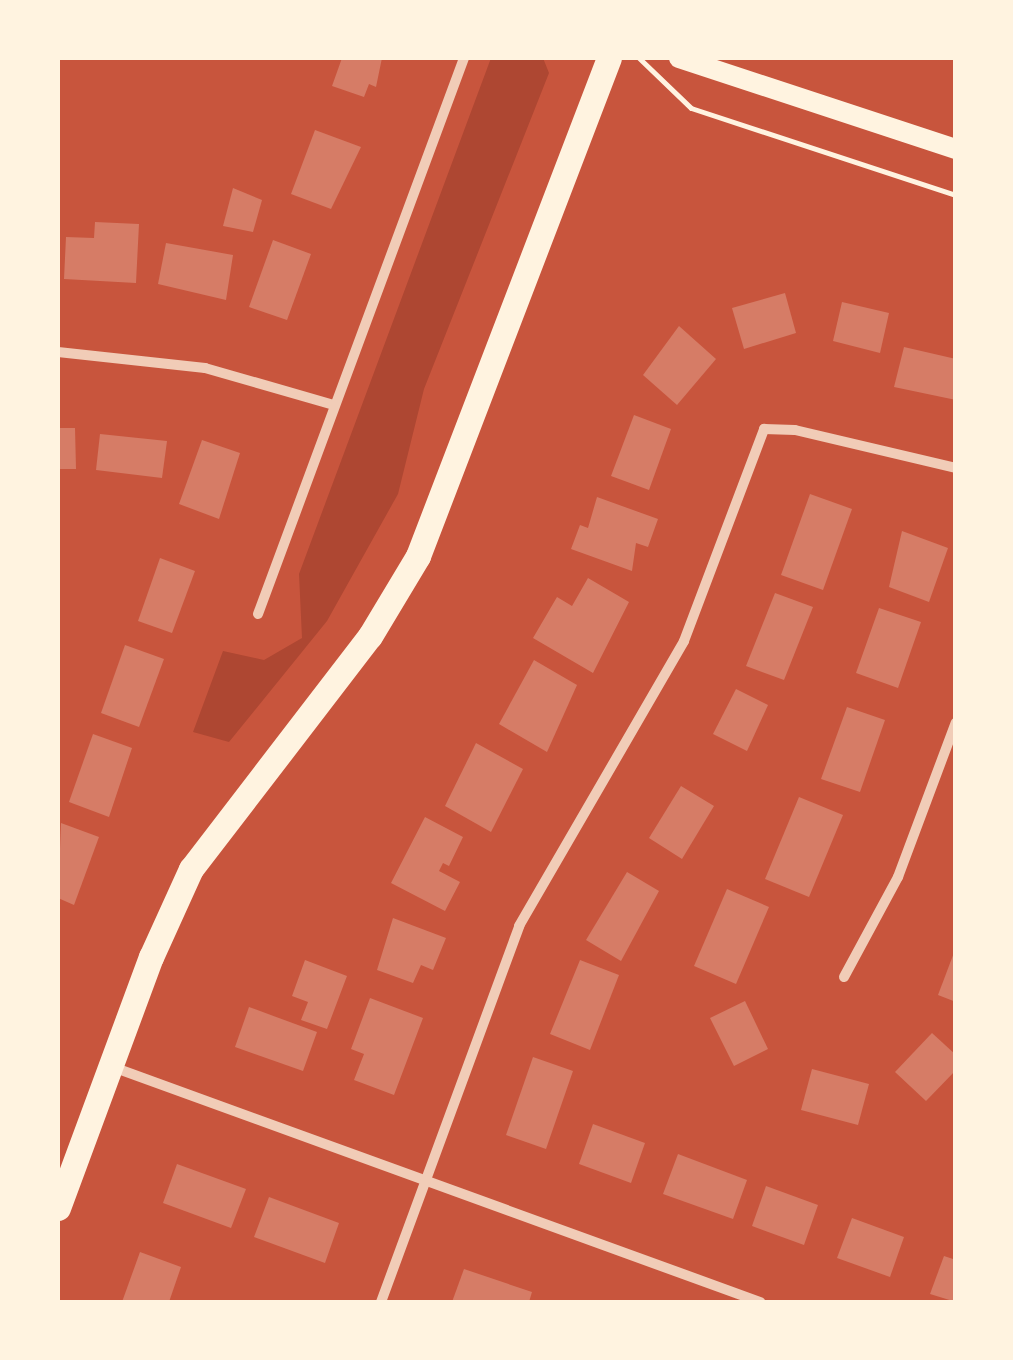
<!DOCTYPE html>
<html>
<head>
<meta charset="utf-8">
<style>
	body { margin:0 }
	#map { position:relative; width:1013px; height:1360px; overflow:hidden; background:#c8553d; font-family:Inter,sans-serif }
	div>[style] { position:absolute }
	.green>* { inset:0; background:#ae4732 }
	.building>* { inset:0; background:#d67c66 }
	.path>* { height:5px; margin:-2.5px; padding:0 2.5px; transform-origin:2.5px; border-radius:2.5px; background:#fff3e0 }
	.minor>* { height:10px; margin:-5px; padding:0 5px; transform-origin:5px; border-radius:5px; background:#f1ccb7 }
	.secondary>* { height:20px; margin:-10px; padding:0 10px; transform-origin:10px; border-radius:10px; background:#fff3e0 }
	.primary>* { height:25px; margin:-12.5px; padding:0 12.5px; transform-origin:12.5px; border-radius:12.5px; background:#fff3e0 }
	span { translate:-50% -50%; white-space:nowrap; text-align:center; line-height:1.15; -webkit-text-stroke:10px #fff3e0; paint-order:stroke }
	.frame { position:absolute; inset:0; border:60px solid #fff3e0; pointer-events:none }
</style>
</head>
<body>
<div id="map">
	<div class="green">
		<i style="clip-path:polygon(491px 58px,543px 58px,549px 73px,424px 389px,398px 494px,327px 621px,229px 742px,193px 732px,223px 651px,264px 660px,302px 638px,299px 574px)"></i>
	</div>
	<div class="building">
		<i style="clip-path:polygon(342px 58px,382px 58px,376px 87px,369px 84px,364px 97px,332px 86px)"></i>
		<i style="clip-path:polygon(315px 130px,361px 147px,331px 209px,291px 194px)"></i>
		<i style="clip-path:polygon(233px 188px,262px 200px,253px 232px,223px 226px)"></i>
		<i style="clip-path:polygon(95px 222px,139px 224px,136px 283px,64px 279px,66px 237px,94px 238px)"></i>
		<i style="clip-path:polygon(273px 240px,311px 254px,287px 320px,249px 307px)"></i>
		<i style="clip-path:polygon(166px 243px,233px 255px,226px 300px,158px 284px)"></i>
		<i style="clip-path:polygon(785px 293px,796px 333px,744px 349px,732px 308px)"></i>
		<i style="clip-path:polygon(842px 302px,889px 313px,880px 353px,833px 341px)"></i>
		<i style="clip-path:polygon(679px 326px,716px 359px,677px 405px,643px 375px)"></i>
		<i style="clip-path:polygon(904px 347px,956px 359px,956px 400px,894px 387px)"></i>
		<i style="clip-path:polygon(634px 415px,671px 429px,649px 490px,611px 476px)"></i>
		<i style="clip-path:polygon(58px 428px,75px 428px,76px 469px,58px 469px)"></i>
		<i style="clip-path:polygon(100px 434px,167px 441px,162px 478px,96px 470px)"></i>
		<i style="clip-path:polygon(202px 440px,240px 453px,219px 519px,179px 504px)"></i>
		<i style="clip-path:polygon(810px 494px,852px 509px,823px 590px,781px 575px)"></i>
		<i style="clip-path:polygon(597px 497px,658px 519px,648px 547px,636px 543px,632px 571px,571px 549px,580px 525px,588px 528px)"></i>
		<i style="clip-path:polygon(902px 531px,948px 548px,929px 602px,889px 587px)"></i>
		<i style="clip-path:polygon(160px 558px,195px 571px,172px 633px,138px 621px)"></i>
		<i style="clip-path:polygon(588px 578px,629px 602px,593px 673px,533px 638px,557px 597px,572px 606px)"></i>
		<i style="clip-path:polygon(775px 593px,813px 607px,784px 680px,746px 666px)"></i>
		<i style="clip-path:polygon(879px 608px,921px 622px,898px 688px,856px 673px)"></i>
		<i style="clip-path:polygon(125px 645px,164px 659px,139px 727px,101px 713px)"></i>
		<i style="clip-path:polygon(534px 660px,577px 685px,547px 752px,499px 724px)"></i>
		<i style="clip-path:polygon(736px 689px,768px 705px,747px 751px,713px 734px)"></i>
		<i style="clip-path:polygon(847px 707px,885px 720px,860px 792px,821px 779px)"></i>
		<i style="clip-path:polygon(93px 734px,132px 748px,109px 817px,69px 802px)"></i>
		<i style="clip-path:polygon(476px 743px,523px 769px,491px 832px,445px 806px)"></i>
		<i style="clip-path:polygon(681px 786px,714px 806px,682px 859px,649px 838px)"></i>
		<i style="clip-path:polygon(799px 797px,843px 815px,809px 897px,765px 879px)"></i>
		<i style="clip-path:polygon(425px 817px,463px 837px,449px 866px,443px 863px,439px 871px,460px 882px,445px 911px,391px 883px)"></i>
		<i style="clip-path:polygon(61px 823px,99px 837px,74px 905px,58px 898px)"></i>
		<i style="clip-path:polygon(627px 872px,659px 891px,621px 961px,586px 940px)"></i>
		<i style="clip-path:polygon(727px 889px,769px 907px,736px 984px,694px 966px)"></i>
		<i style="clip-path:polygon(393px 918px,446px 938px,433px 970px,421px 965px,413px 983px,377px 970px)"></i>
		<i style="clip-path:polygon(955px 950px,956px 950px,956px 1002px,938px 995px)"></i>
		<i style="clip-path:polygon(305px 960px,347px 976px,327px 1029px,301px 1020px,308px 1002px,292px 996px)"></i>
		<i style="clip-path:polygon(580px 960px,619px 975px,590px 1050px,550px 1034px)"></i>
		<i style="clip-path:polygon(370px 998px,423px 1018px,394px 1095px,354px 1080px,364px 1054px,351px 1049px)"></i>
		<i style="clip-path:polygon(745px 1001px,768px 1049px,734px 1066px,710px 1018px)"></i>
		<i style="clip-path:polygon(249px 1007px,317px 1032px,303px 1071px,235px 1047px)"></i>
		<i style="clip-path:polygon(932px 1033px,956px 1055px,956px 1070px,926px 1101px,895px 1072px)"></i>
		<i style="clip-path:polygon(533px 1057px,573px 1071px,546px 1149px,506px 1135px)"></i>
		<i style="clip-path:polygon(812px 1069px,869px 1084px,858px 1125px,801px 1110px)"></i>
		<i style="clip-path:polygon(593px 1124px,645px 1143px,631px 1183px,579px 1164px)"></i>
		<i style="clip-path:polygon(678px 1154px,747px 1180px,733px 1219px,663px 1194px)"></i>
		<i style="clip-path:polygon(177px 1164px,246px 1189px,231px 1228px,163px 1203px)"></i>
		<i style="clip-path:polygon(766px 1186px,818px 1205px,804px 1245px,752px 1226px)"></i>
		<i style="clip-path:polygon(269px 1197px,339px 1223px,325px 1263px,254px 1237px)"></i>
		<i style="clip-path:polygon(852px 1218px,904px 1237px,890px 1277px,837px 1258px)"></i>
		<i style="clip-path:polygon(140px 1252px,181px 1267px,169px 1302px,122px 1302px)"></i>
		<i style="clip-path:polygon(944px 1256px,956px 1260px,956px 1302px,930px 1294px)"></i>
		<i style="clip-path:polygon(464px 1269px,532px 1292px,529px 1302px,452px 1302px)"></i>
	</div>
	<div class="path">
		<i style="left:639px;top:58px;width:72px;rotate:43.9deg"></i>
		<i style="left:691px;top:108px;width:279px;rotate:18.2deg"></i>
	</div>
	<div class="minor">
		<i style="left:58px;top:352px;width:148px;rotate:6.2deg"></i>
		<i style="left:205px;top:368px;width:134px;rotate:16deg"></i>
		<i style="left:258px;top:614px;width:593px;rotate:-69.67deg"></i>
		<i style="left:844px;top:977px;width:114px;rotate:-61.6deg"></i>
		<i style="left:898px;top:877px;width:165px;rotate:-69.5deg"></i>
		<i style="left:110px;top:1066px;width:692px;rotate:19.95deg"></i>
		<i style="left:381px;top:1302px;width:401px;rotate:-69.8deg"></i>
		<i style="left:519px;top:926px;width:329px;rotate:-59.9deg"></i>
		<i style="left:684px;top:641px;width:227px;rotate:-69.3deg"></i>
		<i style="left:764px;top:429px;width:31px;rotate:2deg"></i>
		<i style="left:795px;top:430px;width:165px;rotate:13.3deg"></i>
	</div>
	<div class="secondary">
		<i style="left:679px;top:58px;width:292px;rotate:18.2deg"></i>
	</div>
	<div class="primary">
		<i style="left:58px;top:1208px;width:268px;rotate:-69.7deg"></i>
		<i style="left:151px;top:957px;width:97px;rotate:-65.6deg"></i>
		<i style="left:191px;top:869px;width:294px;rotate:-52.5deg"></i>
		<i style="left:370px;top:636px;width:93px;rotate:-59deg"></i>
		<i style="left:418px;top:556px;width:533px;rotate:-69.02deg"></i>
	</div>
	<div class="frame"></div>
</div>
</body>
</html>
